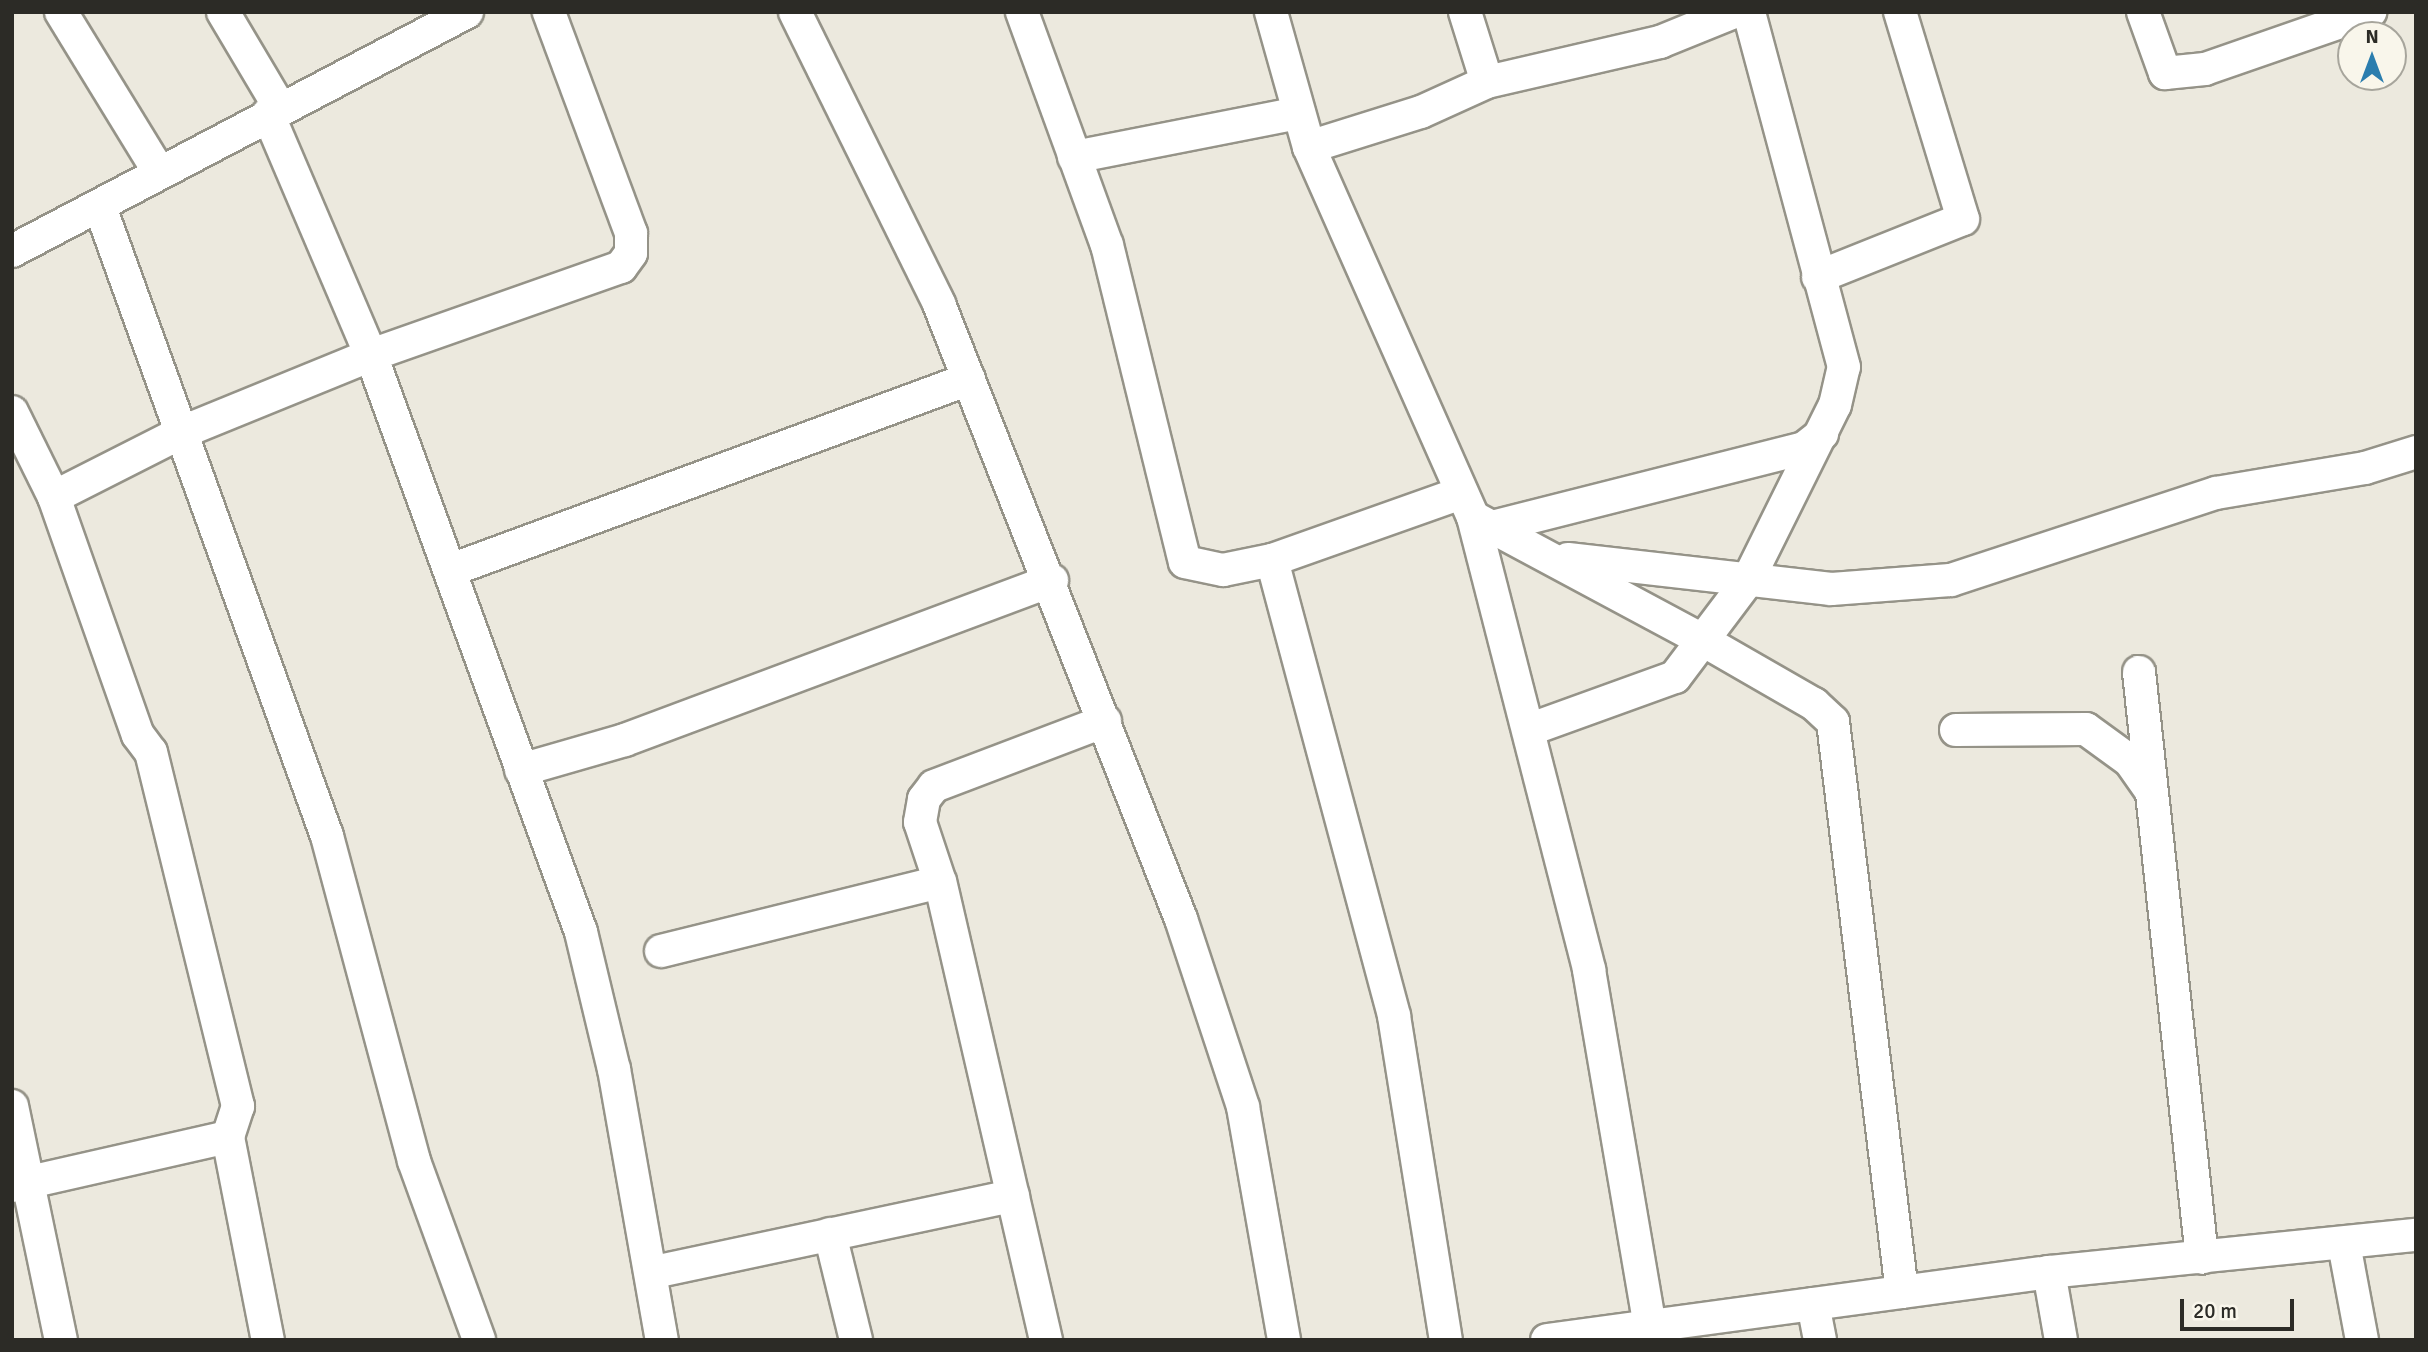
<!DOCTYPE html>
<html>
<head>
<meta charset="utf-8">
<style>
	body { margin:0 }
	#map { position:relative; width:2428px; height:1352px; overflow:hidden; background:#ece9de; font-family:Signika,sans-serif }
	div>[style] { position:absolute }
	.roads { filter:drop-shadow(2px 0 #959388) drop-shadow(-2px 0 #959388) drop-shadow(0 2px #959388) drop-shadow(0 -2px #959388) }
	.minor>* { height:32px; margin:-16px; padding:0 16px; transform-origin:16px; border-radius:16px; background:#fff }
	span { translate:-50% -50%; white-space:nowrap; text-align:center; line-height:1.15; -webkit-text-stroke:5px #f9f6eb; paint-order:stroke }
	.frame { position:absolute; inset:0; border:14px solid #2c2b26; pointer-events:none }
	.north { position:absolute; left:2337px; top:21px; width:70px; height:70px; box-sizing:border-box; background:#f9f6eb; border:2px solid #a7a59c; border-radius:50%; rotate:0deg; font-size:19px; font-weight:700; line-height:28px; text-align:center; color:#2c2b26 }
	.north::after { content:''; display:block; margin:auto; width:24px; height:32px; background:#2b7dae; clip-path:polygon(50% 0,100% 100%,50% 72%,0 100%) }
	.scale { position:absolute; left:2180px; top:1299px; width:114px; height:32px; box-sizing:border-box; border:4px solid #2c2b26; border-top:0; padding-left:9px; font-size:21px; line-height:24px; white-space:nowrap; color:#2c2b26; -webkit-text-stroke:5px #f9f6eb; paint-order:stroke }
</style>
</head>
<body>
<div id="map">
	<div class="roads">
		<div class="minor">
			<i style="left:61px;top:12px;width:188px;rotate:58.5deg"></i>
			<i style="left:223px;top:12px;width:112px;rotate:59.3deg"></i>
			<i style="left:795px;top:12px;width:326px;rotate:63.7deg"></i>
			<i style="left:939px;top:304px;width:661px;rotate:68.52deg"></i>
			<i style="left:1181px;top:919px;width:198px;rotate:71.7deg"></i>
			<i style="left:1243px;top:1107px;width:237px;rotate:80deg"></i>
			<i style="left:1022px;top:12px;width:248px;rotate:70deg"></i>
			<i style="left:1107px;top:245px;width:326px;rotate:76.2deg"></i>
			<i style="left:1185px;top:562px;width:39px;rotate:12deg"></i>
			<i style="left:1223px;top:570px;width:50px;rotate:-11.5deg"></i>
			<i style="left:1272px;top:560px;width:201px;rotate:-19.5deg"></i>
			<i style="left:1271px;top:12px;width:140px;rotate:74.3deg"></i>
			<i style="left:1309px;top:147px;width:405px;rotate:66.1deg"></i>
			<i style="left:1473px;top:517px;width:468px;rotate:75.6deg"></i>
			<i style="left:1589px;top:970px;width:361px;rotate:80.3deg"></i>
			<i style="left:1465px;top:12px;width:73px;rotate:72.6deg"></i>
			<i style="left:2143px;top:12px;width:65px;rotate:70.2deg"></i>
			<i style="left:2165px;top:73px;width:40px;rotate:-5.7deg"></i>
			<i style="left:2205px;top:69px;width:175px;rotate:-19.1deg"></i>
			<i style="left:268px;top:114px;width:262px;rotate:66.9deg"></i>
			<i style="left:371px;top:355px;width:614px;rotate:70deg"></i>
			<i style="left:581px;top:932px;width:141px;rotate:76.5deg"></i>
			<i style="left:614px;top:1069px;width:275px;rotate:80deg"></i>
			<i style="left:1309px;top:147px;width:117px;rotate:-17.4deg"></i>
			<i style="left:1421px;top:112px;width:72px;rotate:-24.4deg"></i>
			<i style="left:1487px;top:82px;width:178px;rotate:-13deg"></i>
			<i style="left:1660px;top:42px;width:80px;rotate:-22.1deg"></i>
			<i style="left:1074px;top:157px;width:229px;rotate:-11.1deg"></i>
			<i style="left:100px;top:207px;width:669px;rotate:70.16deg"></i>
			<i style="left:327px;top:836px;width:336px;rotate:75deg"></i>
			<i style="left:414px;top:1161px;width:190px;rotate:70deg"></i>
			<i style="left:12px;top:251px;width:514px;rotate:-27.71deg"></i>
			<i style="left:1818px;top:277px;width:156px;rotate:-21.8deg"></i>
			<i style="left:1963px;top:219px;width:216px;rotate:-106.9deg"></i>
			<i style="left:12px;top:412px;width:95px;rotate:63.7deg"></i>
			<i style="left:54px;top:497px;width:252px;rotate:70.6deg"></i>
			<i style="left:138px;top:735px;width:21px;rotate:53deg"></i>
			<i style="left:151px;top:752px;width:365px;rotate:76.2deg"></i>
			<i style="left:238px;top:1106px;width:33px;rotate:108deg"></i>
			<i style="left:228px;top:1137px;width:221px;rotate:167.2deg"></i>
			<i style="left:54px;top:497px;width:141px;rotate:-26.9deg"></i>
			<i style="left:180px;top:433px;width:206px;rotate:-22.2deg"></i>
			<i style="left:371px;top:355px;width:265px;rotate:-19.4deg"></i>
			<i style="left:621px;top:267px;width:17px;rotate:-54deg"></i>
			<i style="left:631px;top:253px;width:20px;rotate:-90deg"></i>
			<i style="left:631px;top:233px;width:236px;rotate:-110.4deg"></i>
			<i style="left:1473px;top:517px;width:264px;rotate:28.2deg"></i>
			<i style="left:1706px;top:642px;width:125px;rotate:29.9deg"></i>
			<i style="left:1814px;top:704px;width:26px;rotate:43deg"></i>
			<i style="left:1833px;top:722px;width:574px;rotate:83.1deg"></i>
			<i style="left:1496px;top:526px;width:318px;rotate:-14.2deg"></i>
			<i style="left:1804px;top:448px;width:23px;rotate:-38deg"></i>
			<i style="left:1568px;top:559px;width:265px;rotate:6.5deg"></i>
			<i style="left:1831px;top:589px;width:120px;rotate:-4.3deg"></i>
			<i style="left:1951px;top:580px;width:279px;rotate:-18.2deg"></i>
			<i style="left:2216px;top:493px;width:151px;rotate:-9.5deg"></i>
			<i style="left:2365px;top:468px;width:53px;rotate:-17.4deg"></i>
			<i style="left:1272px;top:560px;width:472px;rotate:75deg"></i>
			<i style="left:1394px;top:1016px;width:328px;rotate:80.9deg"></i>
			<i style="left:451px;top:570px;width:552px;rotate:-20.24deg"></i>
			<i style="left:2139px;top:672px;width:589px;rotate:83.86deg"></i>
			<i style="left:1531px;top:729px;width:153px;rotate:-19.9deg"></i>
			<i style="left:1675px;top:677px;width:121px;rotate:-53deg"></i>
			<i style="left:1748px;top:580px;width:195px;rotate:-63.6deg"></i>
			<i style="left:1835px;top:405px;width:39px;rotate:-77deg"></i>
			<i style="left:1844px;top:367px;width:367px;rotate:-105deg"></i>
			<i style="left:1956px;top:730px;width:130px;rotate:-0.4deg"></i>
			<i style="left:2086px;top:729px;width:54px;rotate:36deg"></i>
			<i style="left:2130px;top:761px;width:37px;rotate:55deg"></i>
			<i style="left:521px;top:770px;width:108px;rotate:-16.1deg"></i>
			<i style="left:625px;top:740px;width:456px;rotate:-20.5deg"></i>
			<i style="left:661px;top:951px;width:287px;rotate:-13.9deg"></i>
			<i style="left:12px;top:1106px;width:239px;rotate:78.2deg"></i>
			<i style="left:228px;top:1137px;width:207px;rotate:78.9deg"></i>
			<i style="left:830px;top:1234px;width:109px;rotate:76.2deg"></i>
			<i style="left:2344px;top:1244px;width:98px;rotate:79.4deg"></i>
			<i style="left:654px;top:1272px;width:367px;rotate:-12deg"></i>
			<i style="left:2049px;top:1272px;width:69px;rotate:80deg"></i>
			<i style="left:1813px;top:1304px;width:37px;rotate:79deg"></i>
			<i style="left:1046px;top:1340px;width:470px;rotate:-103deg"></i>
			<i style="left:940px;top:882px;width:63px;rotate:-108.4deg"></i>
			<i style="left:920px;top:822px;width:23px;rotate:-80deg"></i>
			<i style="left:924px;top:799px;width:16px;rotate:-52deg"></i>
			<i style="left:934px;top:786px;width:183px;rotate:-20.8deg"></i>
			<i style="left:1547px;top:1340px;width:507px;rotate:-7.71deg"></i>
			<i style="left:2049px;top:1272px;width:369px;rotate:-5.8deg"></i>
		</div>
	</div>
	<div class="frame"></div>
	<div class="north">N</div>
	<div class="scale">20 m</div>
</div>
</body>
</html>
